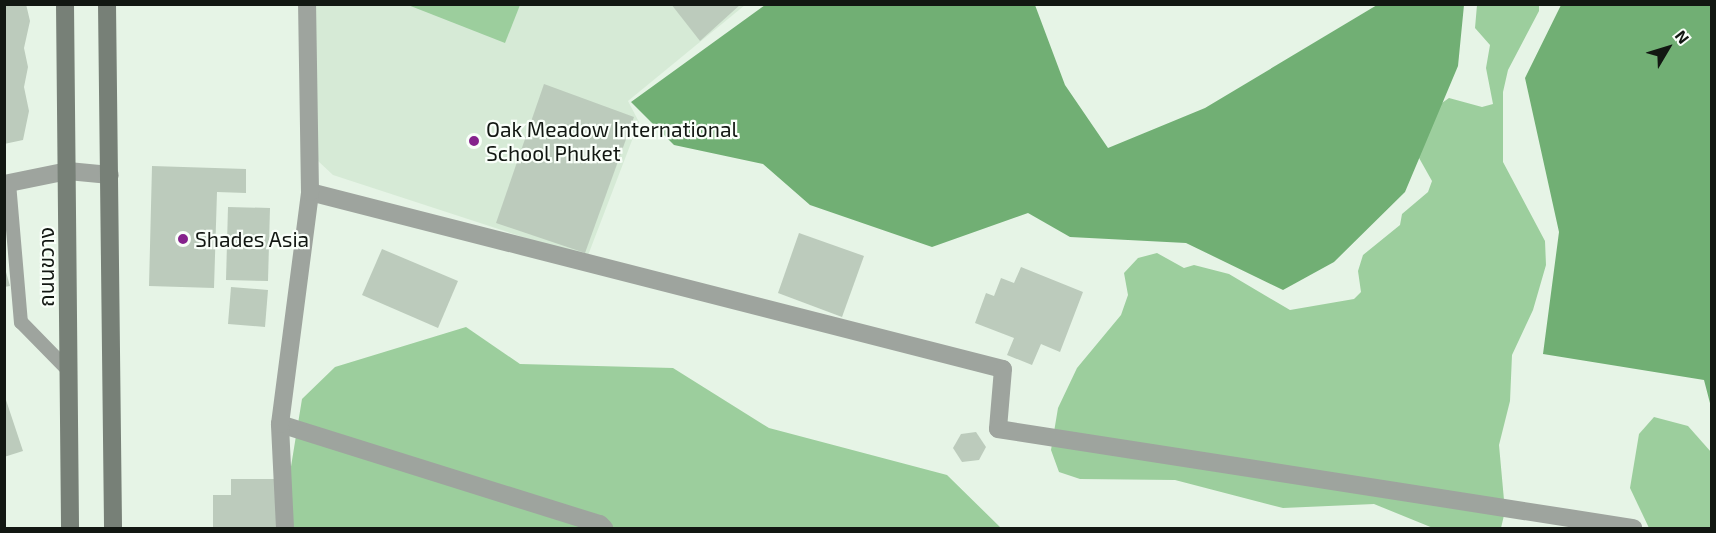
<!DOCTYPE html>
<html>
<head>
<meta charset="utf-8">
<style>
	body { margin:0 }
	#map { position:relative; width:1716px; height:533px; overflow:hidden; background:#e6f4e6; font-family:"Exo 2","Noto Sans Thai",sans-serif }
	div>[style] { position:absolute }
	.built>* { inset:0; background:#d6ead6 }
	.green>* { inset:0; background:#9cce9d }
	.water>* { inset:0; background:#71af74 }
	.building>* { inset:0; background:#bccbbc }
	.service>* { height:14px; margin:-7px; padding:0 7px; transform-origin:7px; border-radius:7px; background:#9ea49e }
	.minor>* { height:18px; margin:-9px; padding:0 9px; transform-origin:9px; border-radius:9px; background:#9ea49e }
	.secondary>* { height:18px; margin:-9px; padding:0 9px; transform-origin:9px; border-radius:9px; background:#778077 }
	.dots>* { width:16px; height:16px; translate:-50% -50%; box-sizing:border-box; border:3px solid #f9fff9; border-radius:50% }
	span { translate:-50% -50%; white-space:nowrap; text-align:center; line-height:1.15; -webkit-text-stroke:4.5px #f9fff9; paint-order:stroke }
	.poi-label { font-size:21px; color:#121712 }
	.left { translate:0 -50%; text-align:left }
	.street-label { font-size:21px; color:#121712 }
	.frame { position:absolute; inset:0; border:6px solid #121712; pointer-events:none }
	.north { position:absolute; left:1638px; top:18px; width:60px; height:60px; -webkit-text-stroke:4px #f9fff9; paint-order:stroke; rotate:52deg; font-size:16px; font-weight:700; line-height:24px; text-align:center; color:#121712 }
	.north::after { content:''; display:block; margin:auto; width:21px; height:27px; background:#121712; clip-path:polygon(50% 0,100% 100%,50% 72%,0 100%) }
</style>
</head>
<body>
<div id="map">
	<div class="built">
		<i style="clip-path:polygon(314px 5px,745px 5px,628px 101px,639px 122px,587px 258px,333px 175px,317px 160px)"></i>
	</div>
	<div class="green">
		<i style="clip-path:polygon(408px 5px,520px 5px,505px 43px)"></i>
		<i style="clip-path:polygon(1477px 5px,1539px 5px,1539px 11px,1508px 70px,1503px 92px,1503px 162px,1545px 241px,1546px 265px,1533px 310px,1512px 355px,1510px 401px,1499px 445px,1505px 511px,1501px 528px,1433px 528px,1374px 504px,1283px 508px,1175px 480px,1080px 479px,1059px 472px,1051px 450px,1058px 408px,1077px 368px,1121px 315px,1128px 295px,1124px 273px,1138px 258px,1157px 253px,1184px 268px,1194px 265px,1229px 274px,1290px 310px,1354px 299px,1361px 292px,1358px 271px,1363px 255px,1400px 225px,1402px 214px,1428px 192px,1432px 181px,1414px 149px,1422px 117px,1449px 98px,1482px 107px,1493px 104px,1486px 68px,1490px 45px,1475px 28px)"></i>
		<i style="clip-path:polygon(466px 327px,520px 364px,673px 368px,769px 428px,947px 475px,1001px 528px,281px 528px,302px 399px,335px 367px)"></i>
		<i style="clip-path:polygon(1654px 417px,1688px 426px,1711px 452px,1711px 528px,1649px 528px,1630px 488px,1639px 434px)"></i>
	</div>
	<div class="water">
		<i style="clip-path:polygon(765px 5px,1035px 5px,1065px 85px,1108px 148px,1205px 108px,1377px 5px,1464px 5px,1458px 66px,1405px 192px,1334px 262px,1283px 290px,1186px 243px,1070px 237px,1028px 213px,932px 247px,810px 205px,763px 164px,674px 145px,631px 102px)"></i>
		<i style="clip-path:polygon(1561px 5px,1711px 5px,1711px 407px,1704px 380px,1543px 354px,1559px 232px,1525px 78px)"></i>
	</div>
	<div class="building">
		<i style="clip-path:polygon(4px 4px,26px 4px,30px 21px,24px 48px,28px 67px,24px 87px,29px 111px,23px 140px,4px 144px)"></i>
		<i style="clip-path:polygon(671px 4px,741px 4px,700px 41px)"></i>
		<i style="clip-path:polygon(544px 84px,634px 117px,585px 253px,496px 223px)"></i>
		<i style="clip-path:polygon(152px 166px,246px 169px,246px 193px,217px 192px,214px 288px,149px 286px)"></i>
		<i style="clip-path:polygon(228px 207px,270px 208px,268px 281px,226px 280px)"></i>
		<i style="clip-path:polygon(799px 233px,864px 256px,842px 317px,778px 293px)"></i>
		<i style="clip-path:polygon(382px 249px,458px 281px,438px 328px,362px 295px)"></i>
		<i style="clip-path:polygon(4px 265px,10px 286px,4px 287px)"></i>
		<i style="clip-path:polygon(1021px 267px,1083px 292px,1060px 352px,1041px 344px,1032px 365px,1007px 355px,1014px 338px,975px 323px,986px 293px,994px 296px,1001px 278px,1014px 283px)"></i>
		<i style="clip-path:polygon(231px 287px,268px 290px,265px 327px,228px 324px)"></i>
		<i style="clip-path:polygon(4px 394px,23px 451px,4px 457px)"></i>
		<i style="clip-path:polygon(976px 432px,986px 447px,979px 460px,962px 462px,953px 448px,961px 434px)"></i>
		<i style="clip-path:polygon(231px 479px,278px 479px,279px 528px,213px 528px,213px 495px,231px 495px)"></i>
	</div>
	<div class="service">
		<i style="left:9px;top:183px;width:140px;rotate:85.1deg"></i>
		<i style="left:21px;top:322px;width:69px;rotate:45.6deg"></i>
	</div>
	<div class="minor">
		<i style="left:4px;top:184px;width:65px;rotate:-11.5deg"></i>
		<i style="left:68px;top:171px;width:42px;rotate:5.4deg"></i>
		<i style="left:310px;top:192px;width:715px;rotate:14.33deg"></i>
		<i style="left:1003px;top:369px;width:60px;rotate:94.8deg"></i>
		<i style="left:998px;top:429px;width:643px;rotate:8.86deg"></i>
		<i style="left:280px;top:424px;width:335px;rotate:17.4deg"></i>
		<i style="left:600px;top:524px;width:6px;rotate:45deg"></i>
		<i style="left:285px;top:528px;width:104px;rotate:-92.8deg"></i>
		<i style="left:280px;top:424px;width:234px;rotate:-82.6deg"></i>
		<i style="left:310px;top:192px;width:188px;rotate:-90.9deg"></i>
	</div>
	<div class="secondary">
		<i style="left:65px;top:4px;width:524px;rotate:89.45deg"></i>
		<i style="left:107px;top:4px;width:524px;rotate:89.34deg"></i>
	</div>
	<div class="dots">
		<i style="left:474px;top:141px;background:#85228c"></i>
		<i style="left:183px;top:239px;background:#85228c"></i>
	</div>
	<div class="poi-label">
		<span class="left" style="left:486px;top:141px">Oak Meadow International<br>School Phuket</span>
		<span class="left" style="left:195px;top:239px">Shades Asia</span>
	</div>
	<div class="street-label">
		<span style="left:46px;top:267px;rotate:-90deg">ถนนขวาง</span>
	</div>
	<div class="frame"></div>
	<div class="north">N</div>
</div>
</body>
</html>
